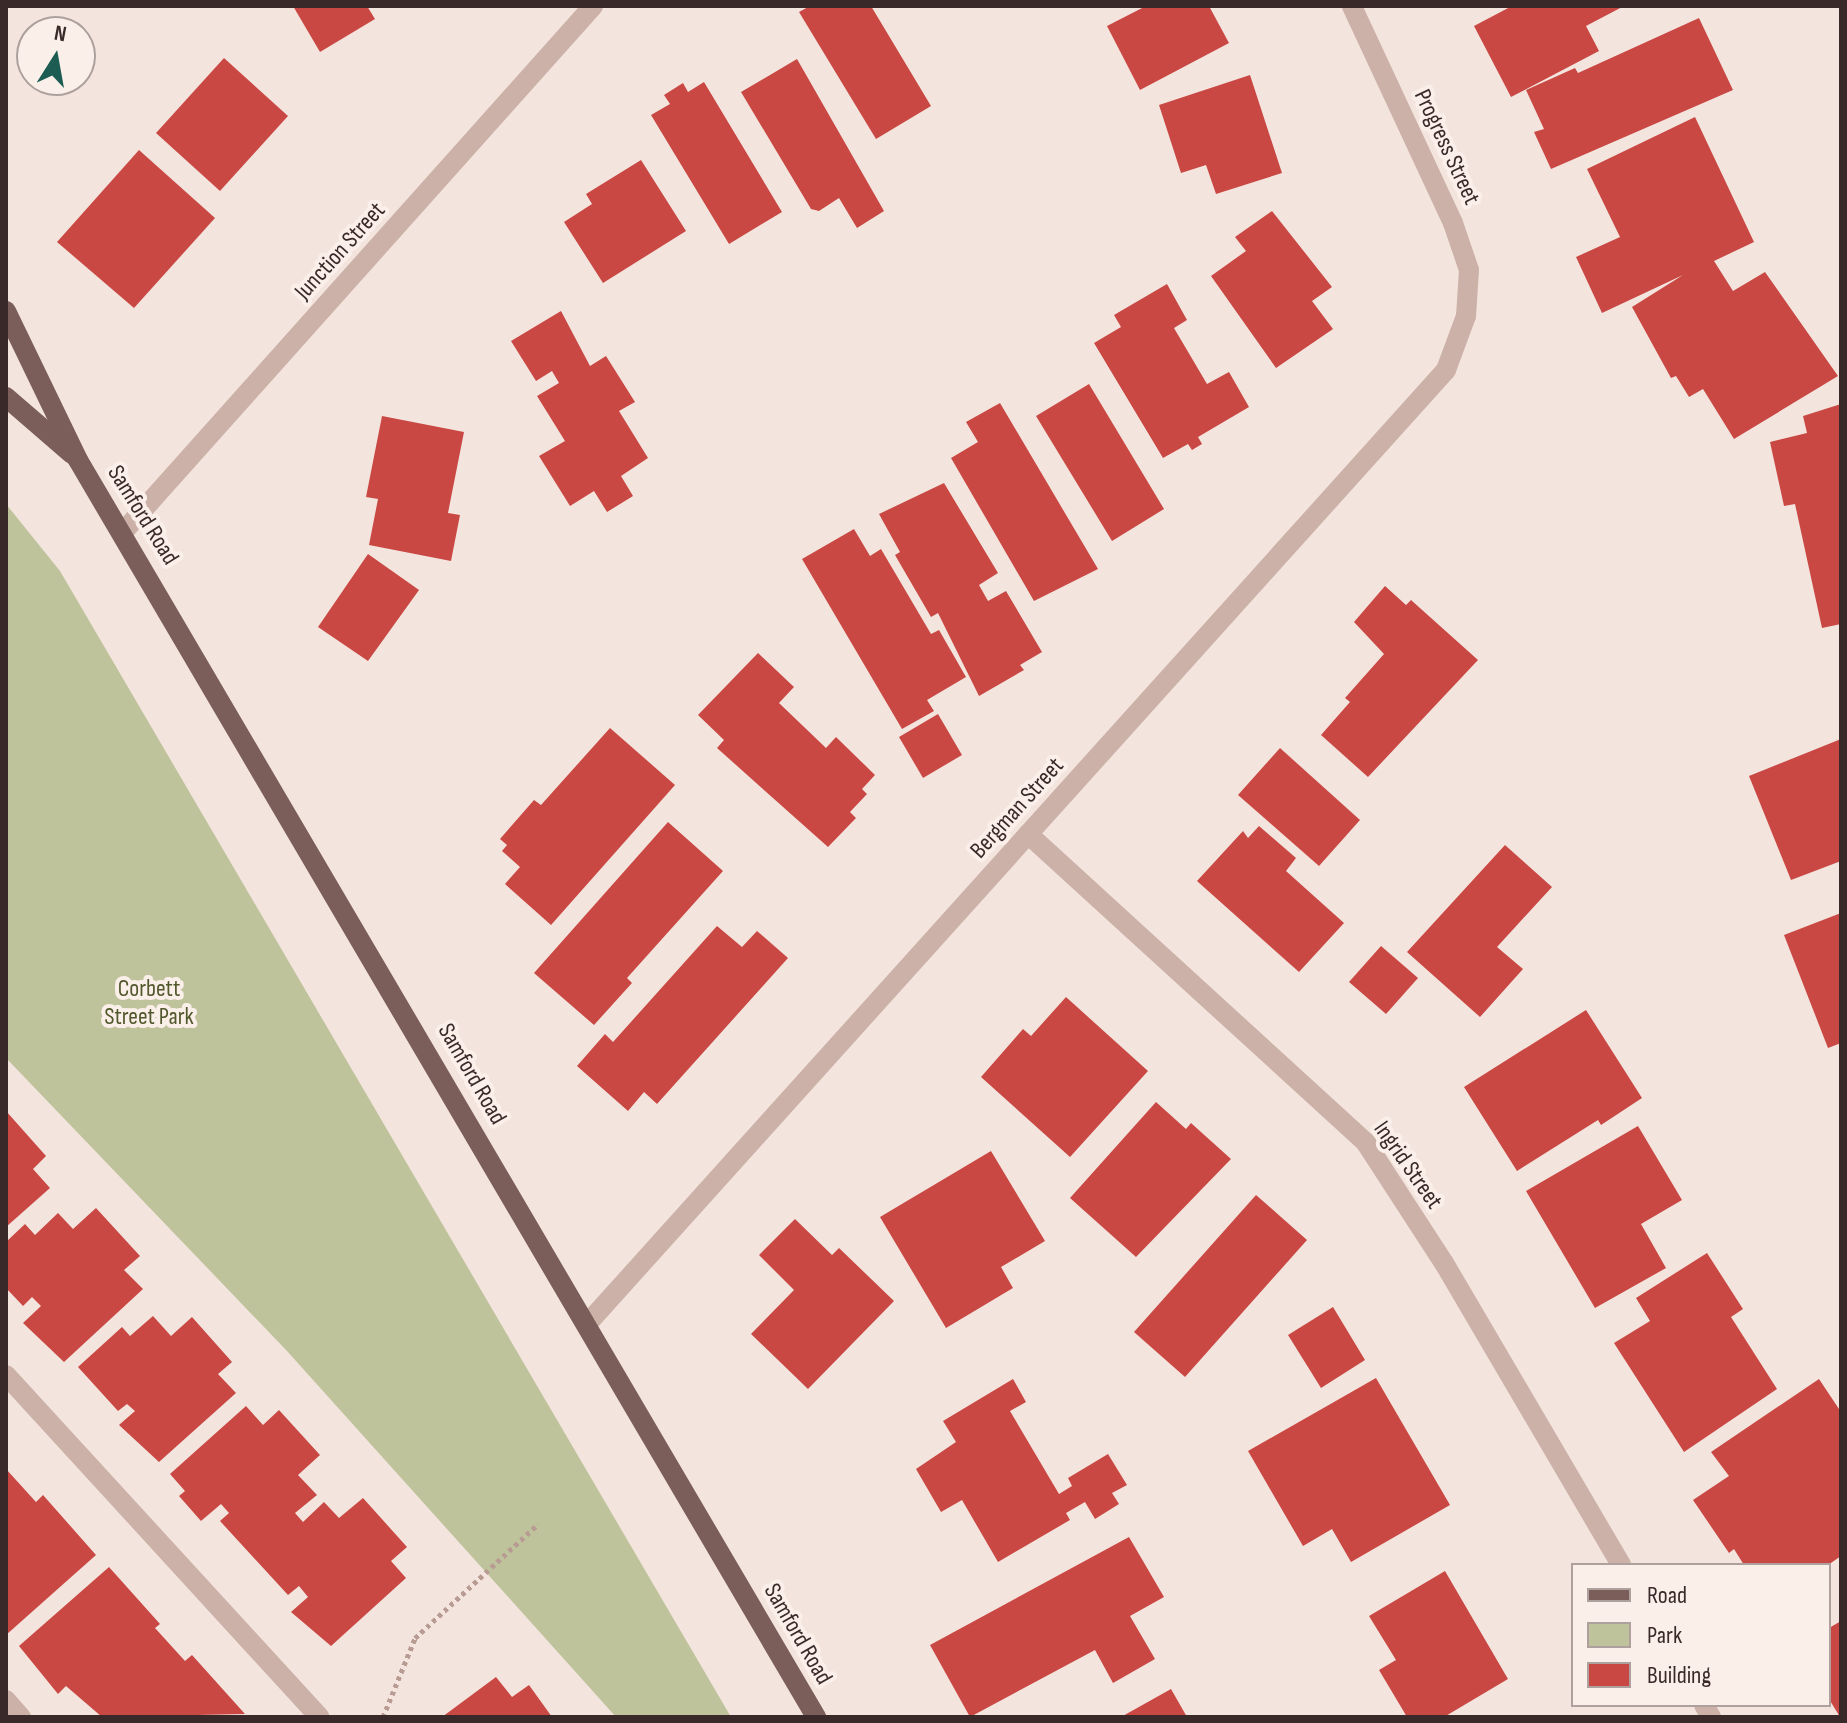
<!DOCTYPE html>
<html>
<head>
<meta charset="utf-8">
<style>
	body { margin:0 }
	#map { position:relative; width:1847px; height:1723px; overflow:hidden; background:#f3e4dd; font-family:"Sofia Sans Condensed",sans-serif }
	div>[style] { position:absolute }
	.green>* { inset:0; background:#bfc39c }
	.building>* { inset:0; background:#ca4844 }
	.path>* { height:5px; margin-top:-2.5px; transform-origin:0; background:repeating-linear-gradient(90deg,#b89b92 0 4px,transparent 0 8px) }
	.lane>* { height:20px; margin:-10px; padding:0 10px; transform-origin:10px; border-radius:10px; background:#ccb1a8 }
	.street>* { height:20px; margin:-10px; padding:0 10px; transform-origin:10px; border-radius:10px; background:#ccb1a8 }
	.primary>* { height:20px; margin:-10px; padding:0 10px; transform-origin:10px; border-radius:10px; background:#7b5d59 }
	span { translate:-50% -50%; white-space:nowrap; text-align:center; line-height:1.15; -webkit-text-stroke:8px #fbefea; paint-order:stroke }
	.street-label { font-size:24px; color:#392a29 }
	.park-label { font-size:24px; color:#51582b }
	.frame { position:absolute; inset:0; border:8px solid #392a29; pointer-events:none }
	.legend { position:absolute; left:1571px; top:1563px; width:260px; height:144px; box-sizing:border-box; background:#fbefea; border:2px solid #ada09d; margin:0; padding:10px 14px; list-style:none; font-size:24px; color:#392a29 }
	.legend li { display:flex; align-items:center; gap:16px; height:40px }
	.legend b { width:40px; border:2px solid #ada09d }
	.north { position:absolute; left:16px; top:16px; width:80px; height:80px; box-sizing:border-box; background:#fbefea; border:2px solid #ada09d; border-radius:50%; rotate:11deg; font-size:22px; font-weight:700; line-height:32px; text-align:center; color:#392a29 }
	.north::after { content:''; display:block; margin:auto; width:28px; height:36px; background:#1c5c53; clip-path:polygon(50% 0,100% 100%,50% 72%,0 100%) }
</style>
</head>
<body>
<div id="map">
	<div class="green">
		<i style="clip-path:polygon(6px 504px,60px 571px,731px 1717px,616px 1717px,287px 1351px,6px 1058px)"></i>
	</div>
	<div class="building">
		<i style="clip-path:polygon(293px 6px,367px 6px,375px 19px,320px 52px)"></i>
		<i style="clip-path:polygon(810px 6px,871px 6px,931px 106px,876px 139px,799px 12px)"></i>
		<i style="clip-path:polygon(1146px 6px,1209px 6px,1229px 43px,1140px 90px,1107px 26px)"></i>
		<i style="clip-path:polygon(1512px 6px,1624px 6px,1586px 26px,1599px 51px,1511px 97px,1474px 26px)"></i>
		<i style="clip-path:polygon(1699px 18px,1733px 90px,1551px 169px,1534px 132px,1544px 129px,1526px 90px,1575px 68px,1578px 73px)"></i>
		<i style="clip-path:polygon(224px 58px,288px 116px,220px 191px,156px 133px)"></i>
		<i style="clip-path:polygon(797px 59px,884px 211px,857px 228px,839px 198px,819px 211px,811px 209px,741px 92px)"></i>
		<i style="clip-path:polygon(1250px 75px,1282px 173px,1216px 194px,1206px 165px,1181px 173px,1159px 105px)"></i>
		<i style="clip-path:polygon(704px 82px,782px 212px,729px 244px,651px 115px,670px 104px,664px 95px,683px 83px,688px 92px)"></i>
		<i style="clip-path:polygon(1695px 117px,1754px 242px,1714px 261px,1733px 291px,1765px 272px,1838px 376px,1734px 439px,1703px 389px,1689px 397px,1676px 376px,1671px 378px,1632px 307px,1683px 275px,1602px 313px,1576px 257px,1620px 237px,1587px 169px)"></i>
		<i style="clip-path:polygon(139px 150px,215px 218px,134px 308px,57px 242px)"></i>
		<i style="clip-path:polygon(641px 160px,686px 231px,603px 283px,564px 222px,592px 204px,586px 194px)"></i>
		<i style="clip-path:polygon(1272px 211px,1332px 287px,1312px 301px,1333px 329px,1276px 368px,1211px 276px,1246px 251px,1235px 237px)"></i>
		<i style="clip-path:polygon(1167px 284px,1187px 320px,1174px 328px,1207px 384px,1229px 372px,1249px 407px,1198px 437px,1202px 444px,1192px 450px,1188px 444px,1163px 458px,1094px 343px,1121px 327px,1114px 315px)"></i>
		<i style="clip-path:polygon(561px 311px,590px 366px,606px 356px,635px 402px,619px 411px,648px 458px,621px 476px,633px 496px,607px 512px,594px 491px,570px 506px,539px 456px,565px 441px,537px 396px,559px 383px,552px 371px,536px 381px,511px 341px)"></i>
		<i style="clip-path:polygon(1089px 384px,1164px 509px,1112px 541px,1036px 416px)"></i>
		<i style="clip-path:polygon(1000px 403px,1098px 569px,1034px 601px,951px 458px,978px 442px,966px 422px)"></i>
		<i style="clip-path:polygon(1841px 404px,1841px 624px,1822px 628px,1795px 504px,1784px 506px,1770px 442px,1807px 433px,1803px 416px)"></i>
		<i style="clip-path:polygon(382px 416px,464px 432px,448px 513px,460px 515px,451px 561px,369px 545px,378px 499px,366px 497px)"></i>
		<i style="clip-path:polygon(944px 483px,998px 573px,979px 585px,988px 601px,1006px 591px,1042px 652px,1020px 665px,1024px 670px,979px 696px,938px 613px,931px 617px,895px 555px,900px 552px,879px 514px)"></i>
		<i style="clip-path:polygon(854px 529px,870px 556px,881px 549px,931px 634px,939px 630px,966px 677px,927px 700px,934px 711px,902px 729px,802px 559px)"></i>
		<i style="clip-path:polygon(368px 554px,419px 590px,368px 661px,318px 627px)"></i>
		<i style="clip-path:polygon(1385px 586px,1406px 605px,1411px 600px,1478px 660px,1368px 777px,1321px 735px,1350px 702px,1345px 698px,1384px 654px,1354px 622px)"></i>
		<i style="clip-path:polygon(758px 653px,794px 687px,779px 703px,826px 748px,836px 737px,875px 775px,862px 789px,867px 794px,850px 812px,856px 818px,828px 847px,717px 748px,724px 740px,698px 715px)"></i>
		<i style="clip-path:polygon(938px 714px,962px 755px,923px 778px,899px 737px)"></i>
		<i style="clip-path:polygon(610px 728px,675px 785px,551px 925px,505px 884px,520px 867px,502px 851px,507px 845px,500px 839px,534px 800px,541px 805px)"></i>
		<i style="clip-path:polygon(1841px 739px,1841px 861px,1791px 880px,1749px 776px)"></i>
		<i style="clip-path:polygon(1280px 748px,1360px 820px,1319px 866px,1238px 795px)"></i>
		<i style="clip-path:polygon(668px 822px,723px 871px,627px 978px,632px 983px,594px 1025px,534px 973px)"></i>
		<i style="clip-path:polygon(1259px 826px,1296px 858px,1286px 871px,1344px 923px,1299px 972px,1197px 881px,1243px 831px,1248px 838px)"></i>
		<i style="clip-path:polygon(1505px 845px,1552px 887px,1497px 947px,1523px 969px,1480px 1017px,1407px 952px)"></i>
		<i style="clip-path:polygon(1841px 913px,1841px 1043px,1828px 1048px,1784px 935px)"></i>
		<i style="clip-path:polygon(717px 926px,742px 947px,757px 931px,788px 958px,657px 1104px,644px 1092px,628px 1111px,577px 1066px,605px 1034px,613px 1042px)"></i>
		<i style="clip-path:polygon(1381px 946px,1418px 978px,1386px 1014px,1349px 982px)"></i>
		<i style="clip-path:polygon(1066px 997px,1148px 1071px,1070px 1157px,981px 1077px,1023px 1029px,1031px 1036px)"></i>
		<i style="clip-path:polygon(1586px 1010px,1642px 1098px,1601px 1125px,1598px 1120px,1517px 1171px,1464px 1087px)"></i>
		<i style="clip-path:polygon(1156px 1102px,1186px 1129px,1191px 1123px,1231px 1159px,1136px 1257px,1070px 1198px)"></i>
		<i style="clip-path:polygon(6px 1111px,46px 1156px,33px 1169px,50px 1188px,6px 1227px)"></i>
		<i style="clip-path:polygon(1638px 1126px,1682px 1200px,1641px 1224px,1666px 1268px,1595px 1308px,1526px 1191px)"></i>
		<i style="clip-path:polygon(991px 1151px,1045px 1241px,1001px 1267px,1013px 1288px,946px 1328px,880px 1217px)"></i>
		<i style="clip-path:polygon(1256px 1195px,1307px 1240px,1185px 1377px,1134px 1332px)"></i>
		<i style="clip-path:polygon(96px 1208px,140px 1256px,124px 1270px,143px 1289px,64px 1362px,23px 1323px,41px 1306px,32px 1297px,23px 1306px,6px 1288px,6px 1242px,25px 1224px,35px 1235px,58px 1213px,73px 1229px)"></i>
		<i style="clip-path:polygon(795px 1219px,832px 1255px,839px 1248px,894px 1301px,808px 1389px,751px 1334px,794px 1290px,759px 1255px)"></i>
		<i style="clip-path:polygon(1707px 1253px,1743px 1309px,1731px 1317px,1777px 1389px,1684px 1452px,1614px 1343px,1650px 1321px,1636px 1298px)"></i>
		<i style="clip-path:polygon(1333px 1307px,1365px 1360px,1321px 1388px,1288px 1335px)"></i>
		<i style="clip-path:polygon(153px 1316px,171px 1336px,192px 1317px,232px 1362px,218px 1374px,236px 1393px,159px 1462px,119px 1425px,135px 1411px,127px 1404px,118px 1411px,78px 1367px,122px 1327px,130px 1336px)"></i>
		<i style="clip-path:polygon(1376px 1378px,1450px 1505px,1351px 1562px,1332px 1529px,1303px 1546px,1248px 1451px)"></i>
		<i style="clip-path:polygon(1013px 1379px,1026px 1402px,1010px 1411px,1059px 1494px,1072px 1486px,1068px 1478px,1108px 1454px,1127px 1485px,1112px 1493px,1119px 1504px,1095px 1519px,1085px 1502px,1066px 1513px,1070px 1520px,998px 1562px,962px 1500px,941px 1512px,916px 1469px,956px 1442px,943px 1421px)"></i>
		<i style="clip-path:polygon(1819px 1379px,1841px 1412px,1841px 1556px,1828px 1565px,1744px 1565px,1734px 1549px,1729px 1553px,1693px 1500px,1729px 1476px,1711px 1452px)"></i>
		<i style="clip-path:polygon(246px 1406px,263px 1425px,279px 1410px,320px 1455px,298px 1475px,317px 1495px,295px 1513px,303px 1522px,324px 1502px,339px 1518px,363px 1498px,407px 1547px,391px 1561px,406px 1578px,331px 1646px,291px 1612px,308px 1597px,299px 1586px,288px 1595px,220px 1521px,229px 1513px,221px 1504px,201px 1521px,179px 1496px,185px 1491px,170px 1474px)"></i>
		<i style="clip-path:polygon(6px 1469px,36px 1502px,43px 1495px,96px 1555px,6px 1635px)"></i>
		<i style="clip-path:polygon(1129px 1537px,1164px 1597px,1130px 1616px,1155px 1659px,1113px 1683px,1095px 1650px,970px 1717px,930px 1645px)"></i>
		<i style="clip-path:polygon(109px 1567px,160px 1624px,155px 1628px,185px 1661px,192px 1655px,245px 1714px,102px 1717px,66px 1686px,58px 1694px,19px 1646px)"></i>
		<i style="clip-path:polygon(1445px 1571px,1508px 1679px,1444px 1717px,1407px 1717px,1379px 1670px,1396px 1660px,1369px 1616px)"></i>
		<i style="clip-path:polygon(1841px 1621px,1841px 1717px,1840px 1717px,1829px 1699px,1829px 1628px)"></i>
		<i style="clip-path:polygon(496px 1677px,512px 1697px,529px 1685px,552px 1717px,442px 1717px)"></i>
		<i style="clip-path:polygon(1171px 1689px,1187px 1717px,1121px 1717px)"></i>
	</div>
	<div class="path">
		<i style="left:383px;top:1717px;width:85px;rotate:-67.9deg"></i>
		<i style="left:415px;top:1638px;width:168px;rotate:-42.8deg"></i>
	</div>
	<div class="lane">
		<i style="left:6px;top:1375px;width:464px;rotate:47.5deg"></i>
		<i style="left:6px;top:1700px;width:23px;rotate:49deg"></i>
	</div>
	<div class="street">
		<i style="left:124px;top:531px;width:704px;rotate:-48.22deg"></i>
		<i style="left:1028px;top:834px;width:458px;rotate:42.4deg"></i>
		<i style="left:1366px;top:1143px;width:143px;rotate:57deg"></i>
		<i style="left:1444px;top:1263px;width:350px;rotate:59.6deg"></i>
		<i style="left:588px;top:1323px;width:1282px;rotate:-48deg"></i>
		<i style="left:1446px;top:370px;width:58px;rotate:-69.7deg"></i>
		<i style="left:1466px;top:316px;width:46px;rotate:-86.3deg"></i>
		<i style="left:1469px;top:270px;width:50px;rotate:-108.8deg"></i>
		<i style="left:1453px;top:223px;width:239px;rotate:-115deg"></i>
		<i style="left:1704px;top:1705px;width:14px;rotate:60deg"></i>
	</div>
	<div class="primary">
		<i style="left:6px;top:311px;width:165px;rotate:64.2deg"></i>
		<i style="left:78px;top:460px;width:1458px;rotate:59.58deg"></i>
		<i style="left:6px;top:397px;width:87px;rotate:40.8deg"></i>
	</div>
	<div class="street-label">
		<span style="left:1447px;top:147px;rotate:65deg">Progress Street</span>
		<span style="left:340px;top:251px;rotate:-48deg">Junction Street</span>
		<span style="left:143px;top:515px;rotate:58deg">Samford Road</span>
		<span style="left:1017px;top:808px;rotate:-48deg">Bergman Street</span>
		<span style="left:472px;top:1074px;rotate:60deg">Samford Road</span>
		<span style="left:1408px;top:1165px;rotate:55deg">Ingrid Street</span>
		<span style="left:798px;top:1634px;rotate:60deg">Samford Road</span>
	</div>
	<div class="park-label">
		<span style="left:149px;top:1003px">Corbett<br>Street Park</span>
	</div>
	<div class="frame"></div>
	<ul class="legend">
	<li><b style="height:10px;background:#7b5d59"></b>Road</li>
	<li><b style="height:22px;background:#bfc39c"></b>Park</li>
	<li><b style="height:22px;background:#ca4844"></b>Building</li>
	</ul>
	<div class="north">N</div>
</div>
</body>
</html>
